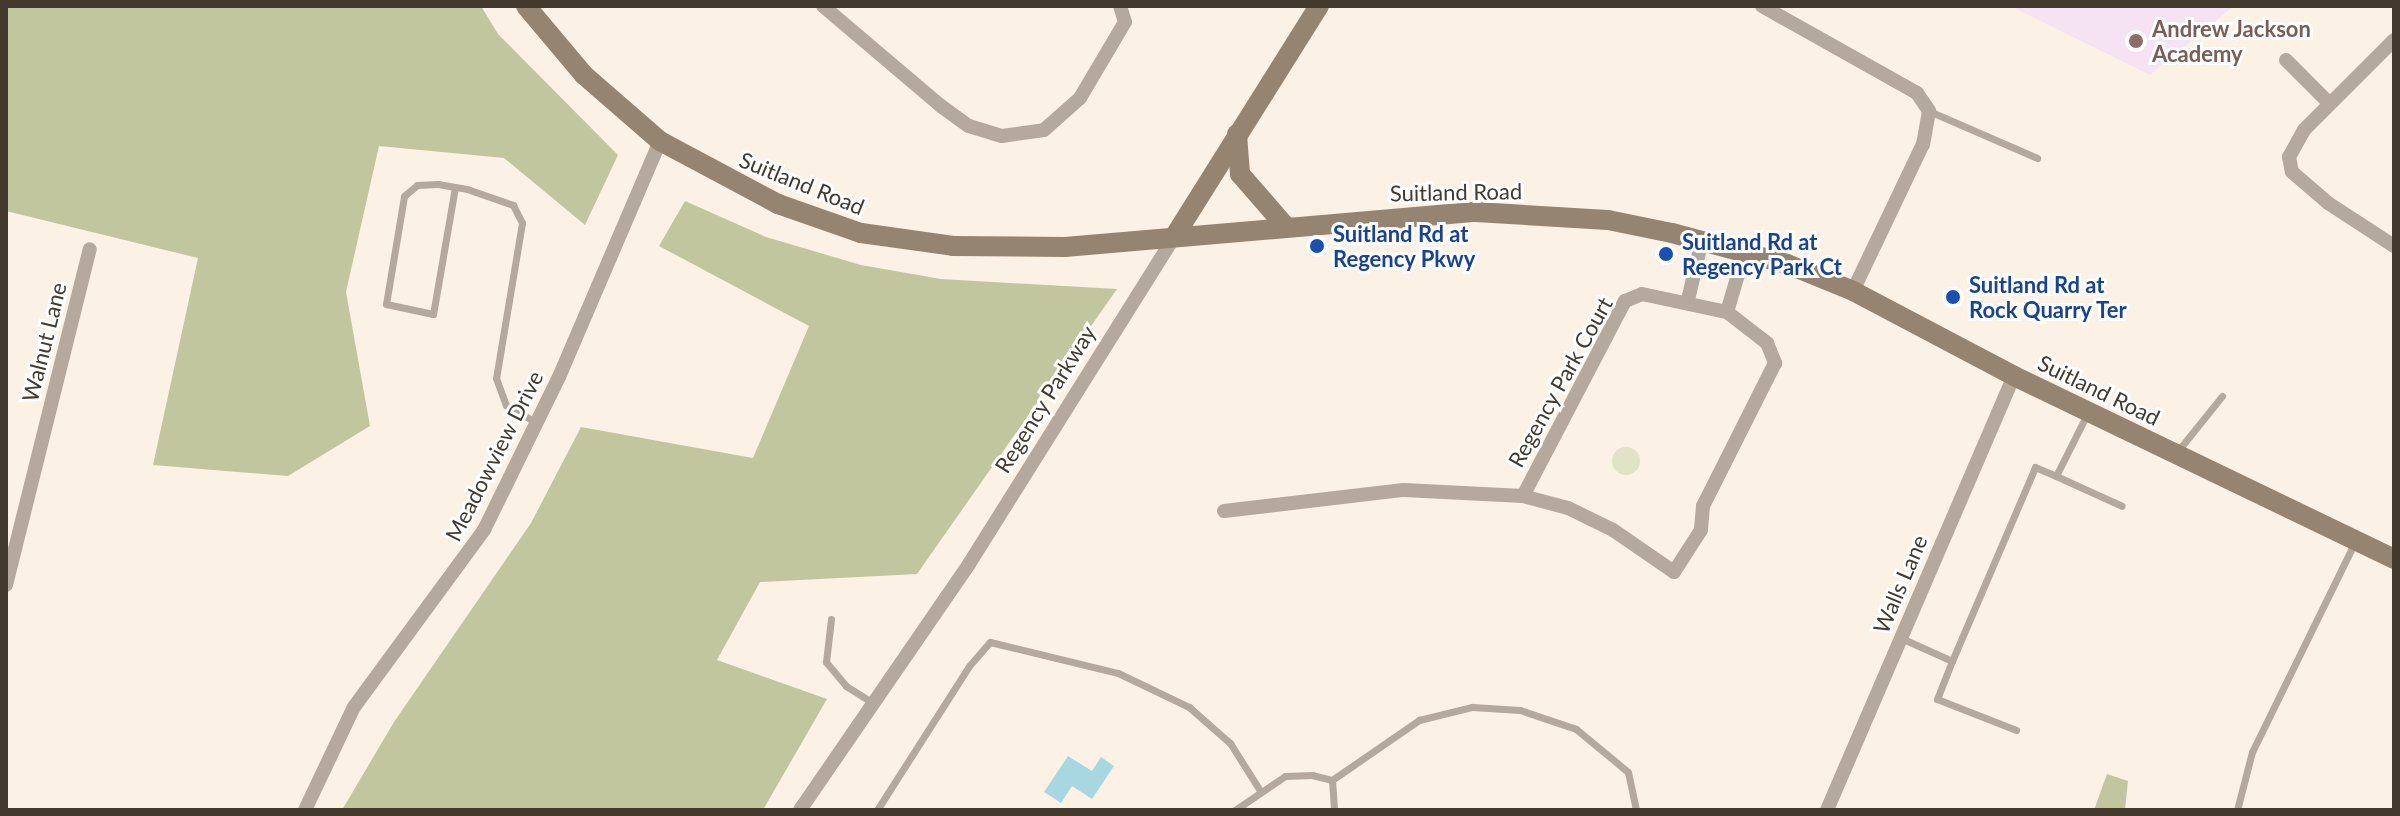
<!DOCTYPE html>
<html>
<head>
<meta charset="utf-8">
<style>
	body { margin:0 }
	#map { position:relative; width:2400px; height:816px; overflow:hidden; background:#fcf1e5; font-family:Lato,sans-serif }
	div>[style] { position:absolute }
	.education>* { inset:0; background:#f5e3f4 }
	.green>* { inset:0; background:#e0e3c6 }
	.round { border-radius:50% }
	.forest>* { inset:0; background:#c2c69f }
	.water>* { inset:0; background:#a7d8e2 }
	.lane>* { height:7px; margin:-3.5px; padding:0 3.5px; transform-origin:3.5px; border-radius:3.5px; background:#b5a89c }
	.street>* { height:14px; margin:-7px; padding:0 7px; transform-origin:7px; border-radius:7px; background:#b5a89c }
	.secondary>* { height:20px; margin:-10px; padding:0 10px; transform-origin:10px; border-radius:10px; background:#968472 }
	.dots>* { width:22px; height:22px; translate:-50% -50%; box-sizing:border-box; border:4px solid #fff; border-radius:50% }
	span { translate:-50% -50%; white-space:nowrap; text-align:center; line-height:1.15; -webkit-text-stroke:6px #fff; paint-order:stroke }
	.education-label { font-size:22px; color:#785e54; font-weight:700 }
	.left { translate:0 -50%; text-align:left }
	.street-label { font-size:22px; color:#44392d }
	.transit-label { font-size:22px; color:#164399; font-weight:700 }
	.frame { position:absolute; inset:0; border:8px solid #44392d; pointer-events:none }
</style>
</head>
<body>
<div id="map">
	<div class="education">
		<i style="clip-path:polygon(2010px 6px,2234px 6px,2150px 75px)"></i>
	</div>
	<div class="green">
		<i class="round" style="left:1612px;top:447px;width:28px;height:28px"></i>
	</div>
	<div class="forest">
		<i style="clip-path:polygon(6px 6px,481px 6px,498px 34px,618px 155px,585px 225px,504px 158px,379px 146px,346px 292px,370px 426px,288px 476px,153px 465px,198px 258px,6px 211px)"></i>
		<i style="clip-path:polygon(685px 201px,766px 237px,861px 265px,941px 279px,1117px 289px,917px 574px,760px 582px,717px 660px,827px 699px,763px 810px,342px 810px,394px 722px,531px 523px,581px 427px,753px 458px,809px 326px,659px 246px)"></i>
		<i style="clip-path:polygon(2107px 774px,2128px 781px,2125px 810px,2094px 810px)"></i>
	</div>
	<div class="water">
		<i style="clip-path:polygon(1068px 756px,1092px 771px,1101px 757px,1114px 766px,1092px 799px,1072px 786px,1061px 803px,1044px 792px)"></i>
	</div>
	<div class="lane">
		<i style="left:1929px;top:111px;width:118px;rotate:23.5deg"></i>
		<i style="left:455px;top:187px;width:129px;rotate:99.8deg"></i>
		<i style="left:433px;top:314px;width:48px;rotate:-168deg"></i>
		<i style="left:386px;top:304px;width:109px;rotate:-80.5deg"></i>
		<i style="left:404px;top:196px;width:17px;rotate:-40deg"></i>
		<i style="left:417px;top:185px;width:21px;rotate:-3deg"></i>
		<i style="left:438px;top:184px;width:17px;rotate:10deg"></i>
		<i style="left:455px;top:187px;width:12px;rotate:9deg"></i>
		<i style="left:467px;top:189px;width:49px;rotate:19.2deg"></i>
		<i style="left:513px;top:205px;width:20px;rotate:63deg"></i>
		<i style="left:522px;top:223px;width:157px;rotate:99.5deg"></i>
		<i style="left:496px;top:378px;width:29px;rotate:70deg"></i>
		<i style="left:506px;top:405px;width:34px;rotate:30deg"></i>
		<i style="left:2177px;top:452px;width:72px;rotate:-51.2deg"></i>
		<i style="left:2056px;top:476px;width:72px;rotate:24.4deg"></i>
		<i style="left:831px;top:619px;width:43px;rotate:96.6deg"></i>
		<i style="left:826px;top:662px;width:31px;rotate:50deg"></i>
		<i style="left:846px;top:686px;width:31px;rotate:32deg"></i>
		<i style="left:1901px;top:638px;width:56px;rotate:24.3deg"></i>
		<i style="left:1952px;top:661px;width:211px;rotate:-66.8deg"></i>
		<i style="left:2035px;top:467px;width:23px;rotate:23deg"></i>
		<i style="left:2056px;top:476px;width:69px;rotate:-63.4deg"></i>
		<i style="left:1952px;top:661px;width:41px;rotate:111.5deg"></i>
		<i style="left:1937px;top:699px;width:85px;rotate:21.4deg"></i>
		<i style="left:1332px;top:780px;width:30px;rotate:86deg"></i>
		<i style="left:877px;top:810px;width:171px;rotate:-57.4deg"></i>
		<i style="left:969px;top:666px;width:32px;rotate:-49deg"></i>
		<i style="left:990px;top:642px;width:132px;rotate:13.6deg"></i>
		<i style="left:1118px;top:673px;width:79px;rotate:25.6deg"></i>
		<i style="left:1189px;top:707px;width:55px;rotate:41.3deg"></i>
		<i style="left:1230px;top:743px;width:54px;rotate:57.8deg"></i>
		<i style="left:1235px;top:810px;width:60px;rotate:-34.2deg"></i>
		<i style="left:1285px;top:776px;width:27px;rotate:-2deg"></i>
		<i style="left:1312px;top:775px;width:21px;rotate:14deg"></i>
		<i style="left:1332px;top:780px;width:106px;rotate:-34.6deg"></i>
		<i style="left:1419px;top:720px;width:55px;rotate:-13.8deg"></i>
		<i style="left:1472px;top:707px;width:48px;rotate:3.6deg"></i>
		<i style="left:1520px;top:710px;width:59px;rotate:18.7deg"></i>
		<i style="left:1576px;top:729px;width:67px;rotate:39.6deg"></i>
		<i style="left:1628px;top:772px;width:39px;rotate:78deg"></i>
		<i style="left:2237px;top:810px;width:60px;rotate:-75.5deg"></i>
		<i style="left:2252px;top:752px;width:234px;rotate:-63.9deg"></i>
	</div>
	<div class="street">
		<i style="left:823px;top:6px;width:155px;rotate:40.3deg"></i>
		<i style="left:941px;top:106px;width:34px;rotate:36deg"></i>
		<i style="left:969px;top:126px;width:34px;rotate:17deg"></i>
		<i style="left:1002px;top:136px;width:42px;rotate:-8.1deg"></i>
		<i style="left:1044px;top:130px;width:48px;rotate:-41.6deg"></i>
		<i style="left:1080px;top:98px;width:88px;rotate:-59.4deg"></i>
		<i style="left:1125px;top:22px;width:17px;rotate:-107deg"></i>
		<i style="left:1762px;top:6px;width:178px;rotate:29.3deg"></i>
		<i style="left:1917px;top:93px;width:22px;rotate:56deg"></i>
		<i style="left:1929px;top:111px;width:34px;rotate:100deg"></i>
		<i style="left:1923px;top:144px;width:163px;rotate:115.5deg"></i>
		<i style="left:2394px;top:40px;width:127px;rotate:135deg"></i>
		<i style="left:2304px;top:130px;width:31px;rotate:119deg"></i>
		<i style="left:2289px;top:157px;width:15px;rotate:79deg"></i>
		<i style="left:2292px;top:172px;width:48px;rotate:40.7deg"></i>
		<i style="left:2328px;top:203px;width:79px;rotate:33.1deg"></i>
		<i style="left:2286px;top:60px;width:62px;rotate:45deg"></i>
		<i style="left:1688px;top:300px;width:62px;rotate:-76.9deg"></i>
		<i style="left:1727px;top:312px;width:64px;rotate:-73.6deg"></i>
		<i style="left:1224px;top:511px;width:181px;rotate:-6.7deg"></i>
		<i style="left:1404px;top:490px;width:119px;rotate:2.9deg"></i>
		<i style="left:1523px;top:496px;width:220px;rotate:-62.4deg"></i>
		<i style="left:1625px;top:301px;width:18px;rotate:-22deg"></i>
		<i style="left:1642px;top:294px;width:87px;rotate:12deg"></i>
		<i style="left:1727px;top:312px;width:51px;rotate:37.8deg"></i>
		<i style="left:1767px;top:343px;width:22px;rotate:68deg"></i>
		<i style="left:1775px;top:363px;width:160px;rotate:116.7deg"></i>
		<i style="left:1703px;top:506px;width:24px;rotate:95deg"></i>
		<i style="left:1701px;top:530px;width:50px;rotate:122.7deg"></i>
		<i style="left:1674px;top:572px;width:74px;rotate:-145.5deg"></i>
		<i style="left:1613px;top:530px;width:50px;rotate:-153.9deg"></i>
		<i style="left:1568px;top:508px;width:47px;rotate:-165.1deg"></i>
		<i style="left:6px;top:585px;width:346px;rotate:-76deg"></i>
		<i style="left:305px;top:810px;width:114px;rotate:-64.6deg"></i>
		<i style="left:354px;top:707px;width:220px;rotate:-53.7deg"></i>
		<i style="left:484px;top:530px;width:170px;rotate:-63.9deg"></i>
		<i style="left:559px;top:377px;width:257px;rotate:-66.8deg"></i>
		<i style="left:800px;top:810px;width:298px;rotate:-55.5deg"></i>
		<i style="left:969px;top:564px;width:386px;rotate:-57.9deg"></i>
		<i style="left:1827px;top:810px;width:473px;rotate:-66.7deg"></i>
	</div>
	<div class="secondary">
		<i style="left:526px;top:6px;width:90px;rotate:50deg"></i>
		<i style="left:584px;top:75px;width:101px;rotate:41deg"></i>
		<i style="left:660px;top:141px;width:134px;rotate:28.1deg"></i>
		<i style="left:778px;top:204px;width:88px;rotate:19.3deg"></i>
		<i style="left:861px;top:233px;width:93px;rotate:8deg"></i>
		<i style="left:953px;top:246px;width:112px;rotate:0.5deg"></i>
		<i style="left:1065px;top:247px;width:412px;rotate:-4.9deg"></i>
		<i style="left:1476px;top:212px;width:132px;rotate:3.5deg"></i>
		<i style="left:1608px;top:220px;width:65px;rotate:11.5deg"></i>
		<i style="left:1672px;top:233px;width:119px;rotate:15.1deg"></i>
		<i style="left:1787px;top:264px;width:71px;rotate:22.2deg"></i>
		<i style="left:1853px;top:291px;width:182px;rotate:27.8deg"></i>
		<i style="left:2014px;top:376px;width:422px;rotate:25.7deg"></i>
		<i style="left:1237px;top:134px;width:40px;rotate:85.7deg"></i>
		<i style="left:1240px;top:174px;width:70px;rotate:49deg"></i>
		<i style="left:1174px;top:237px;width:273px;rotate:-57.9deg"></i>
	</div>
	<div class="dots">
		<i style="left:2136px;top:41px;background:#8d6e63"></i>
		<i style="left:1317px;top:246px;background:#1a4fb4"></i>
		<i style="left:1666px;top:254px;background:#1a4fb4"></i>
		<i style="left:1953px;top:297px;background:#1a4fb4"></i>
	</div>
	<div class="education-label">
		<span class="left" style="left:2152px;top:41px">Andrew Jackson<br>Academy</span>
	</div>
	<div class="street-label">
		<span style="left:802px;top:183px;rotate:22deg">Suitland Road</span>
		<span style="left:1456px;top:192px;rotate:-1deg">Suitland Road</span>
		<span style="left:44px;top:342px;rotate:-76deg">Walnut Lane</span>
		<span style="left:1560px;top:382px;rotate:-61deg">Regency Park Court</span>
		<span style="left:2099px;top:390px;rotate:26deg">Suitland Road</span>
		<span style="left:1045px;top:399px;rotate:-58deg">Regency Parkway</span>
		<span style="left:494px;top:456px;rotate:-63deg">Meadowview Drive</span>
		<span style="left:1900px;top:584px;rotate:-67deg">Walls Lane</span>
	</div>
	<div class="transit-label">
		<span class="left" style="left:1333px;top:246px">Suitland Rd at<br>Regency Pkwy</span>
		<span class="left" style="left:1682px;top:254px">Suitland Rd at<br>Regency Park Ct</span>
		<span class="left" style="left:1969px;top:297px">Suitland Rd at<br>Rock Quarry Ter</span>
	</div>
	<div class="frame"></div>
</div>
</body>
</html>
